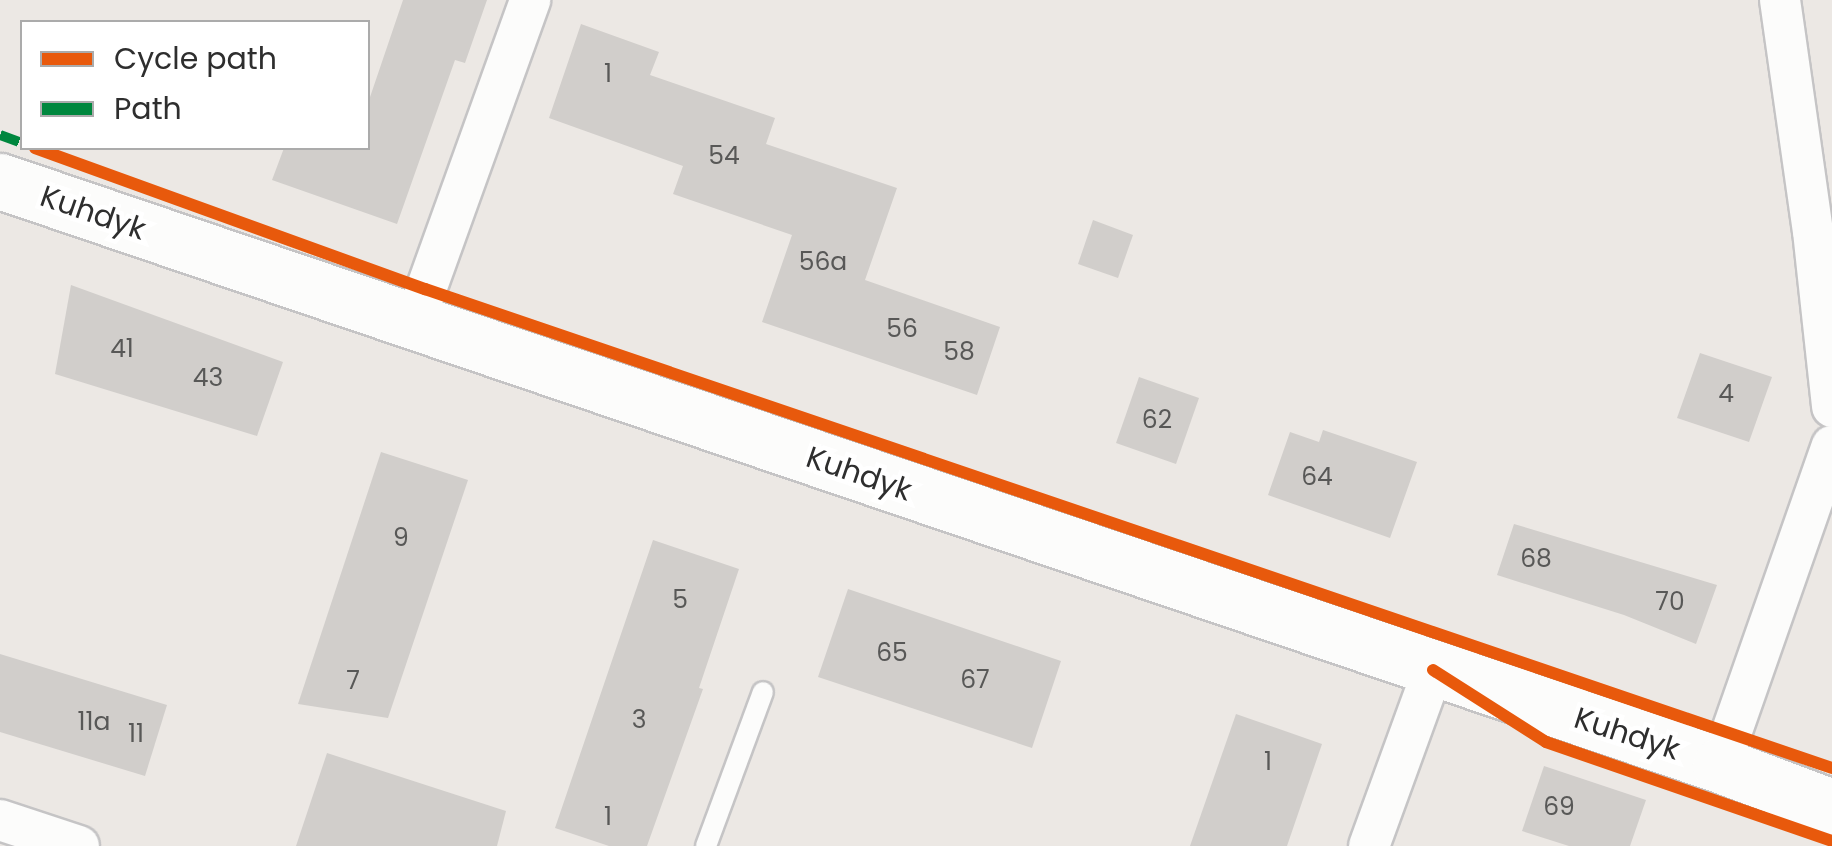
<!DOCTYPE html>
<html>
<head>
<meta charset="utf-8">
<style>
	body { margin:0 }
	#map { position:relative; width:1832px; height:846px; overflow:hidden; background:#ece8e4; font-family:Poppins,sans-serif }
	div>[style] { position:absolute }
	.building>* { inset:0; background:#d1cecb }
	.roads { filter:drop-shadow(2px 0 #c5c4c5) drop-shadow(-2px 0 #c5c4c5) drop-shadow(0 2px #c5c4c5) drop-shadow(0 -2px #c5c4c5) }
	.service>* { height:20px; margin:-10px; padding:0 10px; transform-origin:10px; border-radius:10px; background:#fcfcfb }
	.minor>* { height:40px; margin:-20px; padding:0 20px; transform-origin:20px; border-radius:20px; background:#fcfcfb }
	.secondary>* { height:55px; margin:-27.5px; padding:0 27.5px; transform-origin:27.5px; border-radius:27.5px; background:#fcfcfb }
	.quiet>* { height:10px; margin-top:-5px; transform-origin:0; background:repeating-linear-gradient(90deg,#00873e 0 20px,transparent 0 30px) }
	.cycleway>* { height:12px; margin:-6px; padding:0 6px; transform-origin:6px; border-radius:6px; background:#e8590c }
	span { translate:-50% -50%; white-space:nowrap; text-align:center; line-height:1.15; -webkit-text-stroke:9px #fff; paint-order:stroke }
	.number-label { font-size:25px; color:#585857 }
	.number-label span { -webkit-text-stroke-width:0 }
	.street-label { font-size:30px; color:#2e2e2e }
	.legend { position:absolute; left:20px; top:20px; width:350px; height:130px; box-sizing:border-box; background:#fff; border:2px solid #ababab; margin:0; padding:12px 18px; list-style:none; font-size:30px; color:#2e2e2e }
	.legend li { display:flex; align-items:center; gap:20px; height:50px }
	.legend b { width:50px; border:2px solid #ababab }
</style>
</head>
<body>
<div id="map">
	<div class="building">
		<i style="clip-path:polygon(403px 0,487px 0,465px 63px,455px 60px,397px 224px,272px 180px,284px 148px,368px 148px,368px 103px)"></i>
		<i style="clip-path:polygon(581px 24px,659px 52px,650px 75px,775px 118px,766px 144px,897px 188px,865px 280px,1000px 327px,977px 395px,762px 322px,792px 235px,673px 194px,683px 166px,549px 118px)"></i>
		<i style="clip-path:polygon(1093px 220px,1133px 235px,1118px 278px,1078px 264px)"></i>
		<i style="clip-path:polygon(71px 285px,283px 362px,257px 436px,55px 374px)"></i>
		<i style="clip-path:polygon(1700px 353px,1772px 377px,1749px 442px,1677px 418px)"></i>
		<i style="clip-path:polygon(1139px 377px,1199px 398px,1176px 464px,1116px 443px)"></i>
		<i style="clip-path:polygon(1323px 430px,1417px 462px,1390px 538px,1268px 495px,1290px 432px,1319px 442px)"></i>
		<i style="clip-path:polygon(381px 452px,468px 480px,388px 718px,298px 704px)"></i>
		<i style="clip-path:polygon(1514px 524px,1717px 585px,1696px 644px,1624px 615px,1497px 575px)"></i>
		<i style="clip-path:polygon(653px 540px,739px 569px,699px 688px,703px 689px,647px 846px,609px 846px,555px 828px)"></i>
		<i style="clip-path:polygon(848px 589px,1061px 661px,1032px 748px,818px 677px)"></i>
		<i style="clip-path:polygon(0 654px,167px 705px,145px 776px,0 732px)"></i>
		<i style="clip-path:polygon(1236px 714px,1322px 744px,1287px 846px,1190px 846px)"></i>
		<i style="clip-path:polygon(327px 753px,506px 811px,497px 846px,296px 846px)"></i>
		<i style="clip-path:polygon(1544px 766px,1646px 800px,1630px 846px,1569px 846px,1522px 831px)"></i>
	</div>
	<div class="roads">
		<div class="service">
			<i style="left:706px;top:846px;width:164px;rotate:-69.7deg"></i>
		</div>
		<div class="minor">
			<i style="left:1780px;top:0;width:233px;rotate:81.9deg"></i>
			<i style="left:1813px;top:231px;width:177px;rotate:83.8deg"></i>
			<i style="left:414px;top:323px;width:343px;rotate:-70.2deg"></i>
			<i style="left:1720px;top:765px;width:338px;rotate:-70.7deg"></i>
			<i style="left:0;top:820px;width:83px;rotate:18.2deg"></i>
			<i style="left:1369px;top:846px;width:187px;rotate:-70deg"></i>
		</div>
		<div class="secondary">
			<i style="left:0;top:181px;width:1816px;rotate:18.75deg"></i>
			<i style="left:1720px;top:765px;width:120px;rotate:20.6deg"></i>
		</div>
	</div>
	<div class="quiet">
		<i style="left:0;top:135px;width:23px;rotate:20deg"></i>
	</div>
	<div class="cycleway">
		<i style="left:35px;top:148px;width:415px;rotate:19.9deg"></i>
		<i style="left:425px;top:289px;width:1486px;rotate:18.8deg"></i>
		<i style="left:1433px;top:670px;width:134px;rotate:32.5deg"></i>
		<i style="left:1546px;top:742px;width:303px;rotate:19.1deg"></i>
	</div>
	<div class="number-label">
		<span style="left:608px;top:74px">1</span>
		<span style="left:724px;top:156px">54</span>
		<span style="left:823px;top:262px">56a</span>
		<span style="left:902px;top:329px">56</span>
		<span style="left:122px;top:349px">41</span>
		<span style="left:959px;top:352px">58</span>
		<span style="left:208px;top:378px">43</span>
		<span style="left:1726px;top:394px">4</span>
		<span style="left:1157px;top:420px">62</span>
		<span style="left:1317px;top:477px">64</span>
		<span style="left:401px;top:538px">9</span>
		<span style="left:1536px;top:559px">68</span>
		<span style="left:680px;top:600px">5</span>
		<span style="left:1670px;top:602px">70</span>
		<span style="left:892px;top:653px">65</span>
		<span style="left:975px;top:680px">67</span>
		<span style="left:353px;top:681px">7</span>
		<span style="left:639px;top:720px">3</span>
		<span style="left:94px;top:722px">11a</span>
		<span style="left:136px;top:734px">11</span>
		<span style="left:1268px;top:762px">1</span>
		<span style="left:1559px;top:807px">69</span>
		<span style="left:608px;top:817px">1</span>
	</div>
	<div class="street-label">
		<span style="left:93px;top:213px;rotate:19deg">Kuhdyk</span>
		<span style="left:859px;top:474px;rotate:19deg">Kuhdyk</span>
		<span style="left:1627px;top:734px;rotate:18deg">Kuhdyk</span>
	</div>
	<ul class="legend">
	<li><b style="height:12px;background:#e8590c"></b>Cycle path</li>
	<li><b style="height:12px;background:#00873e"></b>Path</li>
	</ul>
</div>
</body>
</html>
